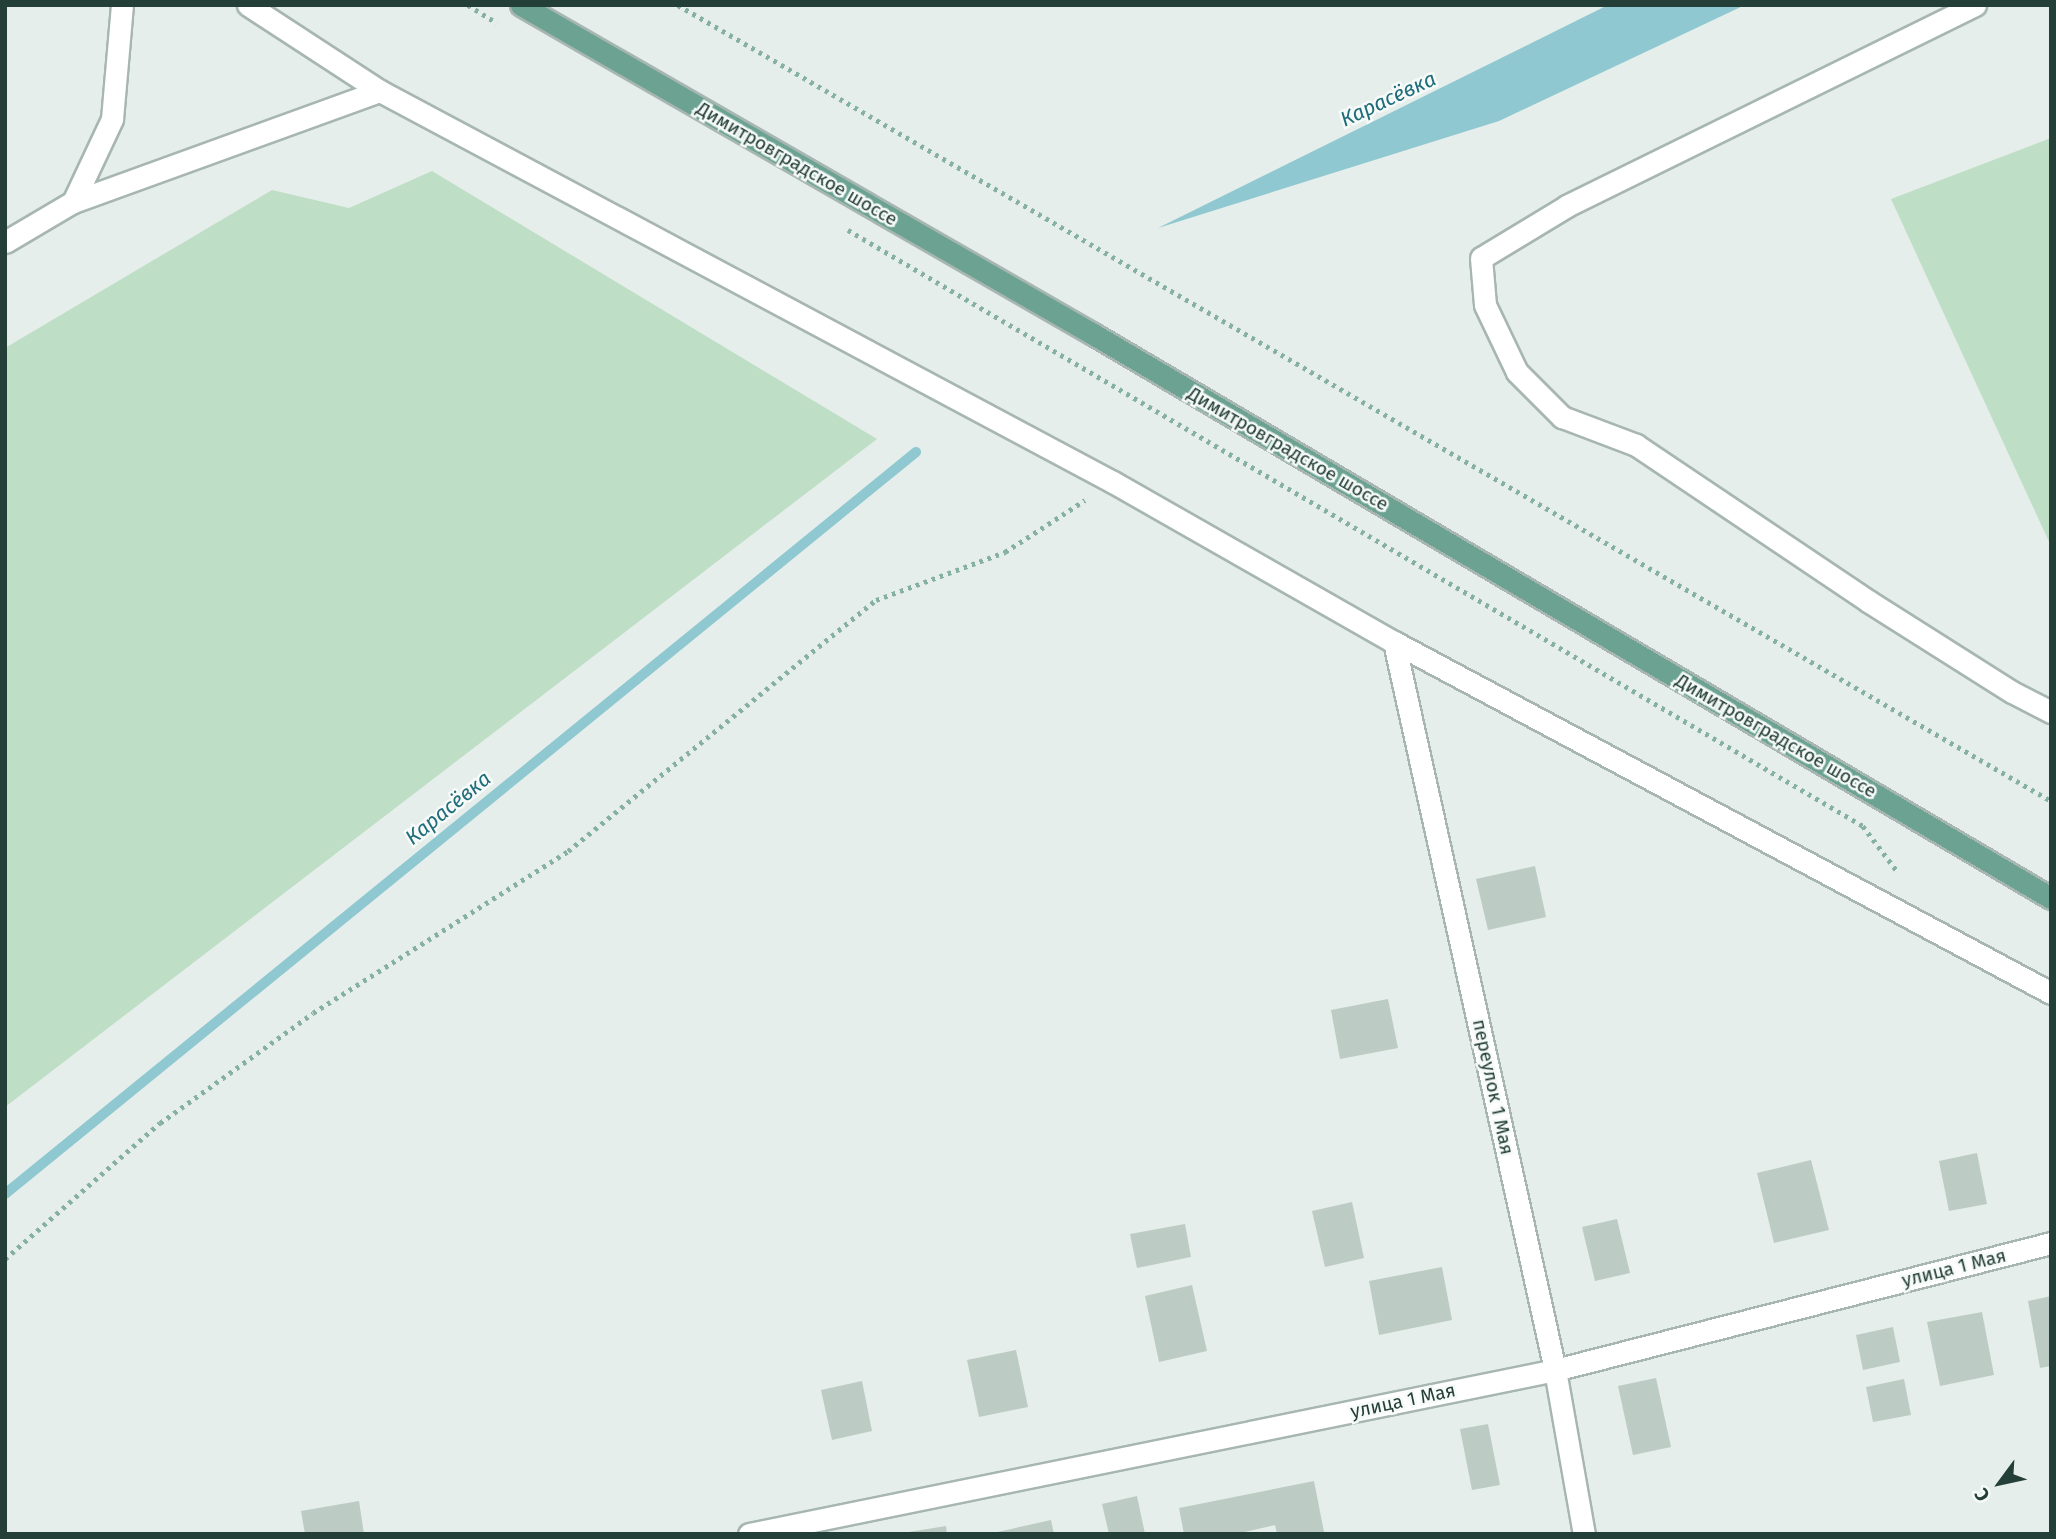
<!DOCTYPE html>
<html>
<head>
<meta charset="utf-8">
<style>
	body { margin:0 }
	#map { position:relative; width:2056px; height:1539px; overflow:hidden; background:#e5eeea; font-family:"Fira Sans",sans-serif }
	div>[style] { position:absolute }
	.green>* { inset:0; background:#bfdec6 }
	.water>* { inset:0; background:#8fc8d1 }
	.stream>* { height:10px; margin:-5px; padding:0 5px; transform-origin:5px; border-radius:5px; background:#8fc8d1 }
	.building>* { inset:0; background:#bdcbc5 }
	.path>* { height:4.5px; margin-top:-2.25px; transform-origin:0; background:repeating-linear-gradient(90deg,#86b0a2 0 3.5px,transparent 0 8.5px) }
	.roads { filter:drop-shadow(2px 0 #a7b6b1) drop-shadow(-2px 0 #a7b6b1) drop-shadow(0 2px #a7b6b1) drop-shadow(0 -2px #a7b6b1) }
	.service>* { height:21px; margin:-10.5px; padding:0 10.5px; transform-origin:10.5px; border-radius:10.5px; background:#fff }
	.minor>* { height:21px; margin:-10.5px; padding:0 10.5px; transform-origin:10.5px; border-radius:10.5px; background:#fff }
	.primary>* { height:21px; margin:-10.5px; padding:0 10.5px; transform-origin:10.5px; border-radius:10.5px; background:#6ba292 }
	span { translate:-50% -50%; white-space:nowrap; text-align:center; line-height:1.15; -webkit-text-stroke:5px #f6faf8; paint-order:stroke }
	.street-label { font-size:19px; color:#243f37 }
	.water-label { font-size:21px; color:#1f6d7a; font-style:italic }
	.frame { position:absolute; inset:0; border:7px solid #243f37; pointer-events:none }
	.north { position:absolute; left:1965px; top:1448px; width:70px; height:70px; -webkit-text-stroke:5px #f6faf8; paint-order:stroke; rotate:237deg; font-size:19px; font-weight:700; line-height:28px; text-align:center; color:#243f37 }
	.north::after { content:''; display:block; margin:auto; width:24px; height:32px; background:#243f37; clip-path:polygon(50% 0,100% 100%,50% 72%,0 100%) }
</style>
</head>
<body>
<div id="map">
	<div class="green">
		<i style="clip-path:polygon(2051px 138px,2051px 546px,1891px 199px)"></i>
		<i style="clip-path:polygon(432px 171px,877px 439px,5px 1107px,5px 348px,272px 190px,349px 208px)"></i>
	</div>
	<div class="water">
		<i style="clip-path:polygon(1608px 5px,1745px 5px,1499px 121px,1158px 228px)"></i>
	</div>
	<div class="stream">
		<i style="left:5px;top:1194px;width:1175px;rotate:-39.16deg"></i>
	</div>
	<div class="building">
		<i style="clip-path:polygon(1535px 866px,1546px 917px,1488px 930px,1476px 879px)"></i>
		<i style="clip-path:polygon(1388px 999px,1398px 1048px,1340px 1059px,1331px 1010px)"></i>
		<i style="clip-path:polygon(1977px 1153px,1987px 1204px,1949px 1211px,1939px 1161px)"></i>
		<i style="clip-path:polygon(1811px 1160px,1829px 1230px,1774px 1243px,1757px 1173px)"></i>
		<i style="clip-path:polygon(1352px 1202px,1364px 1258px,1325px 1267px,1312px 1211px)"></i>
		<i style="clip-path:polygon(1617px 1219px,1630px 1273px,1595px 1281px,1582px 1227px)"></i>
		<i style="clip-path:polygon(1185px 1224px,1191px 1257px,1137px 1268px,1130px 1234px)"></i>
		<i style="clip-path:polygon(1442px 1267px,1452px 1320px,1379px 1335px,1369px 1281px)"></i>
		<i style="clip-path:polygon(1192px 1285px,1207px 1351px,1159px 1362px,1145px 1296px)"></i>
		<i style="clip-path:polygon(2051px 1296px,2051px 1366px,2040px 1368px,2028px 1301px)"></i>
		<i style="clip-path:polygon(1982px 1312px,1994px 1375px,1940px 1386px,1927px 1322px)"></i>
		<i style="clip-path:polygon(1893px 1327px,1900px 1362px,1863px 1370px,1856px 1335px)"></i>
		<i style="clip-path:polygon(1016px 1350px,1028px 1407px,979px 1417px,967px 1360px)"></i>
		<i style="clip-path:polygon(1656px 1378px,1671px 1447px,1633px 1455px,1618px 1386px)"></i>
		<i style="clip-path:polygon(1904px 1379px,1911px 1415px,1873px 1422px,1866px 1387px)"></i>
		<i style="clip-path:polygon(862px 1381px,872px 1431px,832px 1440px,821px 1390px)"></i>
		<i style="clip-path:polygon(1488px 1424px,1500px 1485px,1472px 1490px,1460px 1429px)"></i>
		<i style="clip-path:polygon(1314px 1481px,1324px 1532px,1277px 1534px,1275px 1525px,1236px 1534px,1184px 1534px,1179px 1508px)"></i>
		<i style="clip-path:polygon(1137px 1496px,1145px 1534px,1109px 1534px,1102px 1504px)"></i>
		<i style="clip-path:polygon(359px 1501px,364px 1534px,305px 1534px,301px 1511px)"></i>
		<i style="clip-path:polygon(1051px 1520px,1054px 1534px,993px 1534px,993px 1533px)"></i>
		<i style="clip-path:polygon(946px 1526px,947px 1534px,909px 1534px,909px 1532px)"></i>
	</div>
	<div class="path">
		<i style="left:468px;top:5px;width:34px;rotate:32deg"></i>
		<i style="left:678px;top:5px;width:1587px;rotate:30.1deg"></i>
		<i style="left:848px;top:230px;width:1177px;rotate:30.42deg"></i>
		<i style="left:1863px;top:826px;width:56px;rotate:52.9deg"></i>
		<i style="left:5px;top:1259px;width:206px;rotate:-41.3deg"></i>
		<i style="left:160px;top:1123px;width:188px;rotate:-35.7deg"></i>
		<i style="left:313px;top:1013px;width:302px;rotate:-32.4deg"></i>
		<i style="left:568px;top:851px;width:397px;rotate:-39.2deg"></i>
		<i style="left:876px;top:600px;width:138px;rotate:-20.4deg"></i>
		<i style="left:1005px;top:552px;width:95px;rotate:-33deg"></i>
	</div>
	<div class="roads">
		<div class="service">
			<i style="left:1975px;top:5px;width:455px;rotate:153.8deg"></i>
			<i style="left:1567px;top:206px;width:100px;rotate:148.8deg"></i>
			<i style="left:1481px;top:258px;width:47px;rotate:85.1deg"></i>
			<i style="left:1485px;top:305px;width:74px;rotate:64.5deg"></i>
			<i style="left:1517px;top:372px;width:64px;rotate:45deg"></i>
			<i style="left:1562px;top:417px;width:79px;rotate:20.7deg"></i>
			<i style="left:1636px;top:445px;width:280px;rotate:33.9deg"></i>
			<i style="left:1868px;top:601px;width:170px;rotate:32.3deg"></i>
			<i style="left:2012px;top:692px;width:44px;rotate:27.1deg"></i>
		</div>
		<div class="minor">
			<i style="left:248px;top:5px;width:158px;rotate:33.1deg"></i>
			<i style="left:380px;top:91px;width:831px;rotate:28.08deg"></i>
			<i style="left:1113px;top:482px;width:323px;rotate:29.7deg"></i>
			<i style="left:1394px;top:642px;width:745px;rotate:28.11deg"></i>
			<i style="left:73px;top:202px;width:92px;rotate:-64.8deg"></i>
			<i style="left:112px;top:119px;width:114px;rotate:-85deg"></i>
			<i style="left:5px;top:242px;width:79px;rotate:-30.5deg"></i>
			<i style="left:73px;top:202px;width:326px;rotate:-19.9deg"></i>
			<i style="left:1394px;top:642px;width:746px;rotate:77.53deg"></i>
			<i style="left:1555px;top:1370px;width:167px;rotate:80deg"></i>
			<i style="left:749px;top:1534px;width:823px;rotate:-11.5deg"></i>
			<i style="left:1555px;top:1370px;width:512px;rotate:-14.36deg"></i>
		</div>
		<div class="primary">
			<i style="left:521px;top:5px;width:660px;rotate:29.91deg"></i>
			<i style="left:1093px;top:334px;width:1112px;rotate:30.49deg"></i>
		</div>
	</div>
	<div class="street-label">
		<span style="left:797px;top:164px;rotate:30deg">Димитровградское шоссе</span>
		<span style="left:1288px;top:449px;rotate:30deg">Димитровградское шоссе</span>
		<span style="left:1776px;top:736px;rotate:30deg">Димитровградское шоссе</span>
		<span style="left:1493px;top:1087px;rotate:78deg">переулок 1 Мая</span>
		<span style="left:1954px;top:1268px;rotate:-14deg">улица 1 Мая</span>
		<span style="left:1403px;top:1401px;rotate:-12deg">улица 1 Мая</span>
	</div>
	<div class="water-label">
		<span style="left:1388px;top:99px;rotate:-25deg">Карасёвка</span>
		<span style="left:448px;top:808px;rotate:-39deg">Карасёвка</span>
	</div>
	<div class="frame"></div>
	<div class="north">С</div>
</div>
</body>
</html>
